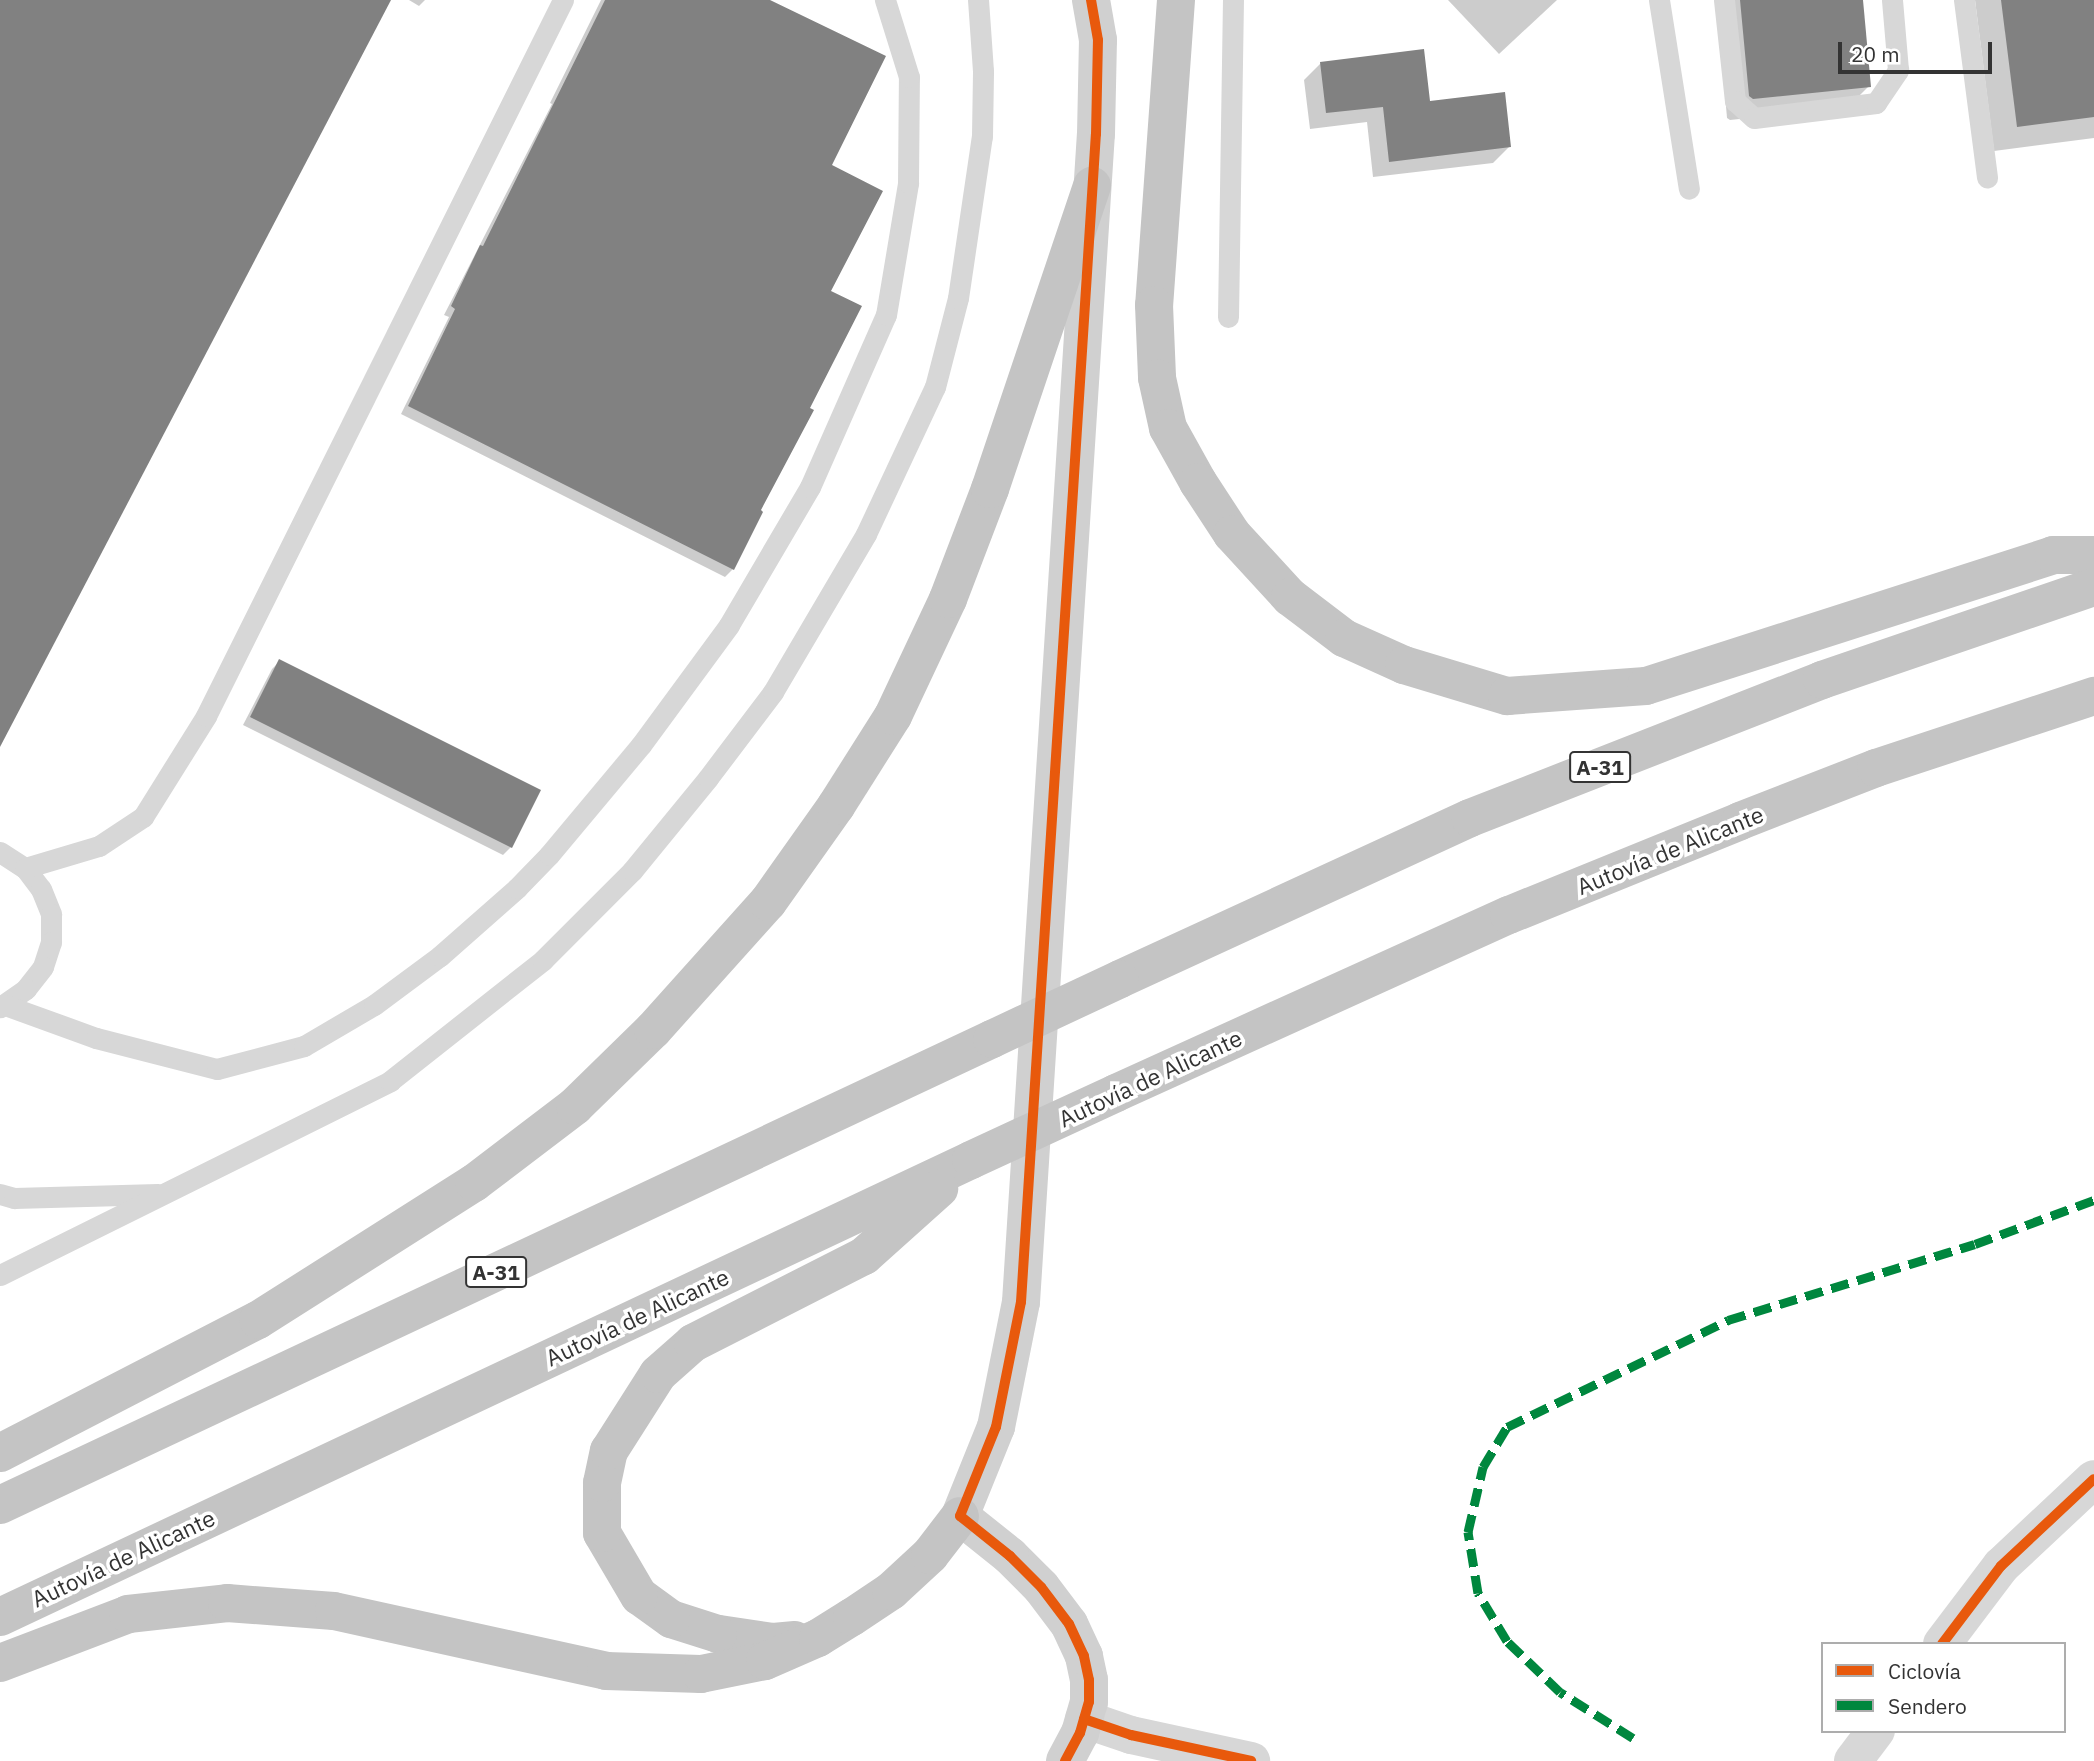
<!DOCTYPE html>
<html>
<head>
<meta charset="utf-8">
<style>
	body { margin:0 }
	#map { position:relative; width:2094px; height:1761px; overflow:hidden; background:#fff; font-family:"IBM Plex Sans",sans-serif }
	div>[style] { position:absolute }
	.shadow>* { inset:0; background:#0003 }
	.building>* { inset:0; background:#818181 }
	.lane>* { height:21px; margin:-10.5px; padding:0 10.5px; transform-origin:10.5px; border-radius:10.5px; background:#d7d7d7 }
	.street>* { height:38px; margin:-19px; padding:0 19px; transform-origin:19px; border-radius:19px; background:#d7d7d7 }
	.secondary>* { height:38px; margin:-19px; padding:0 19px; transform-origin:19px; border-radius:19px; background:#d0d0d0 }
	.highway>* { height:38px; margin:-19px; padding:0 19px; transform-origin:19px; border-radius:19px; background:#c4c4c4 }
	.highway-bridge>* { height:38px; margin:-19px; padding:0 19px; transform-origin:19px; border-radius:19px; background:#c4c4c4 }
	.quiet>* { height:9px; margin-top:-4.5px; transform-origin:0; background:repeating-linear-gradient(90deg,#00873e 0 18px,transparent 0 27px) }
	.cycleway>* { height:10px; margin:-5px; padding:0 5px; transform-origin:5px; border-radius:5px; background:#e8590c }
	span { translate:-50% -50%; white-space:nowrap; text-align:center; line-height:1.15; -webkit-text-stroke:7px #fff; paint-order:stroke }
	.shield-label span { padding:2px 5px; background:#fff; border:2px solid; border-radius:5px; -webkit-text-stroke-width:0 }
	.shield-label { font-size:21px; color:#333; font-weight:700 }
	.street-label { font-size:23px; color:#333 }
	.legend { position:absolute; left:1821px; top:1642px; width:245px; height:91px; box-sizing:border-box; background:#fff; border:2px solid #adadad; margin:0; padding:9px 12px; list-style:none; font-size:21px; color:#333 }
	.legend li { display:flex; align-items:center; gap:14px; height:35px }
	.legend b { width:35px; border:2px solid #adadad }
	.scale { position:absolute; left:1838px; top:42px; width:154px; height:32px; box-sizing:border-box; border:4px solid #333; border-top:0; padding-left:9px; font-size:21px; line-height:24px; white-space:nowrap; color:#333; -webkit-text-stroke:5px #fff; paint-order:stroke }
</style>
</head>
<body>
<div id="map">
	<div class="shadow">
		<i style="clip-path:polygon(409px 0,425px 0,419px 6px)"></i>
		<i style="clip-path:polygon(601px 0,766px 0,830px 166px,829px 292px,758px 511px,733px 569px,725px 577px,401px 414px,449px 317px,444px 315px,552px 104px,550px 103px)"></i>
		<i style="clip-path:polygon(1448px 0,1557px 0,1499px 54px)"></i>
		<i style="clip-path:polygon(1717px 0,1861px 0,1869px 86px,1847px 108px,1730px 120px,1727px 118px)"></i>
		<i style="clip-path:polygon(1975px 0,2094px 0,2094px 138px,1994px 151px)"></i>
		<i style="clip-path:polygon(1321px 63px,1428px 102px,1509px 147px,1493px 163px,1373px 177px,1367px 122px,1310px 129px,1304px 80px)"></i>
		<i style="clip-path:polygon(280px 661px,511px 847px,503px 855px,243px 725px,272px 669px)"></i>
	</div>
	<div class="building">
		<i style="clip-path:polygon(0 0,391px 0,0 747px)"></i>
		<i style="clip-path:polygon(605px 0,770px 0,886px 56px,832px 165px,883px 191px,831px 291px,862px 306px,810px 408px,814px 410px,761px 510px,763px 512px,734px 570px,408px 406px,455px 309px,451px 306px,480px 245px,483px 246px)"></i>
		<i style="clip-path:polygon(1740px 0,1863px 0,1871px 87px,1753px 99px,1749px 96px)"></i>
		<i style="clip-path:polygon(2001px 0,2094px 0,2094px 117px,2017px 127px)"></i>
		<i style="clip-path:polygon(1424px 49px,1430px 101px,1505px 92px,1511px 147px,1389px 162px,1383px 107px,1326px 113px,1320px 62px)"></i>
		<i style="clip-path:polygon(279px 659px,541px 790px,512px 848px,250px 717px)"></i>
	</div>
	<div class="lane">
		<i style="left:1659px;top:0;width:191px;rotate:81deg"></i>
		<i style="left:1724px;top:0;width:102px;rotate:83.8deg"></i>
		<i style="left:1735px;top:101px;width:25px;rotate:42deg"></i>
		<i style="left:1754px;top:118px;width:123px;rotate:-7deg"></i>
		<i style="left:1876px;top:103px;width:40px;rotate:-56deg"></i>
		<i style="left:1898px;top:70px;width:70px;rotate:-94.9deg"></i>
		<i style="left:1964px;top:0;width:179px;rotate:82.6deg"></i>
		<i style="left:1228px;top:317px;width:317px;rotate:-89.1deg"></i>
		<i style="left:0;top:852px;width:30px;rotate:33deg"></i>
		<i style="left:25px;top:868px;width:26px;rotate:53deg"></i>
		<i style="left:41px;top:889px;width:27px;rotate:68deg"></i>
		<i style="left:51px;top:914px;width:28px;rotate:90deg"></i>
		<i style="left:51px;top:942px;width:26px;rotate:108deg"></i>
		<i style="left:43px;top:967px;width:28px;rotate:128deg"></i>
		<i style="left:26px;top:989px;width:32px;rotate:145deg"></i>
		<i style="left:25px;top:868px;width:77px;rotate:-16.6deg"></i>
		<i style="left:99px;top:846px;width:53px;rotate:-33.4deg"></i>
		<i style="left:143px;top:817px;width:119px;rotate:-58deg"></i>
		<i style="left:206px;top:716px;width:800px;rotate:-63.5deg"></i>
		<i style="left:5px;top:1005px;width:97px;rotate:19.9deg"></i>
		<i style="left:96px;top:1038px;width:125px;rotate:14.4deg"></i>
		<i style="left:217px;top:1069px;width:90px;rotate:-14.8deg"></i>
		<i style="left:304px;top:1046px;width:81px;rotate:-30.4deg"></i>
		<i style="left:374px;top:1005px;width:82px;rotate:-36.6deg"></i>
		<i style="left:440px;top:956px;width:103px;rotate:-41.4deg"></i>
		<i style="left:517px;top:888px;width:46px;rotate:-45.9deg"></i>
		<i style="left:549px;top:855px;width:143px;rotate:-50.1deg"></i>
		<i style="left:641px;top:745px;width:149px;rotate:-53.7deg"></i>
		<i style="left:729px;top:625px;width:160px;rotate:-59.6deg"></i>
		<i style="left:810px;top:487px;width:188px;rotate:-66.2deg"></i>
		<i style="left:886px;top:315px;width:134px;rotate:-80.5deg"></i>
		<i style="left:908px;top:183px;width:106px;rotate:-89.5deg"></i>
		<i style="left:909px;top:77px;width:81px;rotate:-107.3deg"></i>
		<i style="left:0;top:1194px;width:15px;rotate:16deg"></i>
		<i style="left:14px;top:1198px;width:144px;rotate:-1.6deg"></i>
		<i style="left:0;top:1275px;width:436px;rotate:-26.4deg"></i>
		<i style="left:390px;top:1081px;width:195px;rotate:-38.3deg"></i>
		<i style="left:543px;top:960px;width:126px;rotate:-45deg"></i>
		<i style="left:632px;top:871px;width:120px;rotate:-50.7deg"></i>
		<i style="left:708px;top:778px;width:108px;rotate:-52.9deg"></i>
		<i style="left:773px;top:692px;width:183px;rotate:-59.5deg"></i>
		<i style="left:866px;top:534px;width:162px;rotate:-64.9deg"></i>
		<i style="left:935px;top:387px;width:92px;rotate:-75.5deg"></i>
		<i style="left:958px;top:298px;width:164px;rotate:-81.6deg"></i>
		<i style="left:982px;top:136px;width:65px;rotate:-89.1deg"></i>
		<i style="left:983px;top:71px;width:71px;rotate:-94deg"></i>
	</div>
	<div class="street">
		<i style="left:1942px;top:1644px;width:98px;rotate:-52.9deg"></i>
		<i style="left:2001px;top:1566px;width:127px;rotate:-43.1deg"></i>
		<i style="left:1084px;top:1719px;width:50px;rotate:18.8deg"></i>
		<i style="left:1131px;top:1735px;width:123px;rotate:12.2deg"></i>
		<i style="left:1853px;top:1761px;width:38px;rotate:-53deg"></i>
	</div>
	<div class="secondary">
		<i style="left:1065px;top:1761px;width:32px;rotate:-62deg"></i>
		<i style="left:1080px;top:1733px;width:32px;rotate:-74deg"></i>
		<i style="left:1089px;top:1702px;width:22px;rotate:-90deg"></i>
		<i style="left:1089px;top:1680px;width:25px;rotate:-102deg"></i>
		<i style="left:1084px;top:1656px;width:35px;rotate:-115deg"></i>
		<i style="left:1069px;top:1624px;width:46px;rotate:-127.1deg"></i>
		<i style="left:1041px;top:1587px;width:44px;rotate:-135deg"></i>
		<i style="left:1010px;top:1556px;width:64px;rotate:-141.3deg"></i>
		<i style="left:960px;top:1516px;width:96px;rotate:-68deg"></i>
		<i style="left:996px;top:1427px;width:127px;rotate:-78.7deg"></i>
		<i style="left:1021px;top:1302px;width:1170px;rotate:-86.33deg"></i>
		<i style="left:1096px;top:134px;width:94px;rotate:-88.8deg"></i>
		<i style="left:1098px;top:40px;width:41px;rotate:-99.9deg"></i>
	</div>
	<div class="highway">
		<i style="left:1176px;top:0;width:306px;rotate:94.1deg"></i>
		<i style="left:1154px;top:305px;width:73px;rotate:87.6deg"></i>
		<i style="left:1157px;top:378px;width:51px;rotate:77.6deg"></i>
		<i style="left:1168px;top:428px;width:62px;rotate:60.9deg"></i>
		<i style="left:1198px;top:482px;width:62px;rotate:56.8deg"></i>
		<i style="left:1232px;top:534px;width:86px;rotate:47.4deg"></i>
		<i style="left:1290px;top:597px;width:68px;rotate:37.2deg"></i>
		<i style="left:1344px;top:638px;width:66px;rotate:24.2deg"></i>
		<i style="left:1404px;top:665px;width:108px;rotate:16.8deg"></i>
		<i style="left:1507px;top:696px;width:139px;rotate:-4.1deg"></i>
		<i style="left:1646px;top:686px;width:428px;rotate:-17.8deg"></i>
		<i style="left:2053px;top:555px;width:41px"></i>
		<i style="left:1120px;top:979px;width:385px;rotate:-24.7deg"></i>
		<i style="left:1470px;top:818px;width:378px;rotate:-21.4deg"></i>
		<i style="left:1822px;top:680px;width:287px;rotate:-18.9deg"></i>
		<i style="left:1116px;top:1093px;width:431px;rotate:-24.4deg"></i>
		<i style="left:1509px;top:915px;width:249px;rotate:-22.1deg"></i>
		<i style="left:1740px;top:821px;width:146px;rotate:-21.3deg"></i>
		<i style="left:1876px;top:768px;width:230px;rotate:-18.3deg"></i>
		<i style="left:0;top:1453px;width:290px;rotate:-27.3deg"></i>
		<i style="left:258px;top:1320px;width:256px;rotate:-32.4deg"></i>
		<i style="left:474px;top:1183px;width:127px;rotate:-37.3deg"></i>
		<i style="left:575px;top:1106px;width:109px;rotate:-44.3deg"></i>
		<i style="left:653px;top:1030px;width:172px;rotate:-48.1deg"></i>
		<i style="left:768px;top:902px;width:118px;rotate:-54.7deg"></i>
		<i style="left:836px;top:806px;width:107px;rotate:-57.7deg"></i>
		<i style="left:893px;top:716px;width:129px;rotate:-64.8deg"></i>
		<i style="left:948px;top:599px;width:118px;rotate:-69.1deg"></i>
		<i style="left:990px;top:489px;width:320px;rotate:-71.4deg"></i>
		<i style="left:0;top:1505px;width:1096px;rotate:-25.16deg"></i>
		<i style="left:0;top:1617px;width:1073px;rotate:-25.2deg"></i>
		<i style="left:795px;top:1640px;width:22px;rotate:175deg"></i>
		<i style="left:773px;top:1642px;width:56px;rotate:-171.7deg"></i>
		<i style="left:718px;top:1634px;width:49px;rotate:-162.3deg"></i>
		<i style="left:671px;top:1619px;width:39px;rotate:-144deg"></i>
		<i style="left:639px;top:1596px;width:73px;rotate:-120.4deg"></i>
		<i style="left:602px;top:1533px;width:50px;rotate:-90deg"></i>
		<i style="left:602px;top:1483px;width:33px;rotate:-78deg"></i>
		<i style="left:609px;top:1451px;width:91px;rotate:-57.5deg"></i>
		<i style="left:658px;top:1374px;width:47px;rotate:-41.5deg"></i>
		<i style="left:693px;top:1343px;width:192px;rotate:-27deg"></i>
		<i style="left:864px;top:1256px;width:101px;rotate:-41.8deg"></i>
		<i style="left:0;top:1663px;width:137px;rotate:-20.9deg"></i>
		<i style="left:128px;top:1614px;width:100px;rotate:-6.3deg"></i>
		<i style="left:227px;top:1603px;width:107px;rotate:4.3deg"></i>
		<i style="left:334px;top:1611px;width:279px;rotate:12.4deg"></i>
		<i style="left:606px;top:1671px;width:95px;rotate:1.8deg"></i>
		<i style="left:701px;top:1674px;width:65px;rotate:-11.5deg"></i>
		<i style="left:765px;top:1661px;width:58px;rotate:-23.5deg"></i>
		<i style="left:818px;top:1638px;width:40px;rotate:-32deg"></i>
		<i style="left:852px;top:1617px;width:47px;rotate:-33.7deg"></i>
		<i style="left:891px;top:1591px;width:53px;rotate:-42.7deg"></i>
		<i style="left:930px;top:1555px;width:49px;rotate:-52.4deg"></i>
	</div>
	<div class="highway-bridge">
		<i style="left:992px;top:1039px;width:141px;rotate:-25.1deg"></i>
		<i style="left:971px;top:1160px;width:160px;rotate:-24.8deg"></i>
	</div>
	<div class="quiet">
		<i style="left:1633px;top:1738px;width:86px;rotate:-147.8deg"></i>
		<i style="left:1560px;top:1692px;width:74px;rotate:-136.1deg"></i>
		<i style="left:1507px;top:1641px;width:56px;rotate:-121.1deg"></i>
		<i style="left:1478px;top:1593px;width:62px;rotate:-99.3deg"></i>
		<i style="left:1468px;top:1532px;width:67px;rotate:-77deg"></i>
		<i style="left:1483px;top:1467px;width:47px;rotate:-59deg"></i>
		<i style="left:1507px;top:1427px;width:246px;rotate:-25.8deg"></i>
		<i style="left:1728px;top:1320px;width:258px;rotate:-17.1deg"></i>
		<i style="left:1975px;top:1244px;width:127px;rotate:-20.3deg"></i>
	</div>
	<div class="cycleway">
		<i style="left:1942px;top:1644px;width:98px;rotate:-52.9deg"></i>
		<i style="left:2001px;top:1566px;width:127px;rotate:-43.1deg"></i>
		<i style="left:1084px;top:1719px;width:50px;rotate:18.8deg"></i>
		<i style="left:1131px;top:1735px;width:123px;rotate:12.2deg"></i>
		<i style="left:1065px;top:1761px;width:32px;rotate:-62deg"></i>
		<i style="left:1080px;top:1733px;width:32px;rotate:-74deg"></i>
		<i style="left:1089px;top:1702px;width:22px;rotate:-90deg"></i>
		<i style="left:1089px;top:1680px;width:25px;rotate:-102deg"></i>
		<i style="left:1084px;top:1656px;width:35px;rotate:-115deg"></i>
		<i style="left:1069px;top:1624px;width:46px;rotate:-127.1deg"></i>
		<i style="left:1041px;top:1587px;width:44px;rotate:-135deg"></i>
		<i style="left:1010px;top:1556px;width:64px;rotate:-141.3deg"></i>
		<i style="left:960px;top:1516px;width:96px;rotate:-68deg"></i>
		<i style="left:996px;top:1427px;width:127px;rotate:-78.7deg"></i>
		<i style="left:1021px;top:1302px;width:1170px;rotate:-86.33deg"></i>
		<i style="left:1096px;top:134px;width:94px;rotate:-88.8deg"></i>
		<i style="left:1098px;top:40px;width:41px;rotate:-99.9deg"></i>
	</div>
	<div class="shield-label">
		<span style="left:1600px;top:767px">A-31</span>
		<span style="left:496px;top:1272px">A-31</span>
	</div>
	<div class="street-label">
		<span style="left:1670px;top:850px;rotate:-22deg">Autovía de Alicante</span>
		<span style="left:1150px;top:1078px;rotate:-25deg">Autovía de Alicante</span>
		<span style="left:637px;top:1317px;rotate:-25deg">Autovía de Alicante</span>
		<span style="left:123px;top:1558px;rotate:-25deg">Autovía de Alicante</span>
	</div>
	<ul class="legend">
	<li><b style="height:9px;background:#e8590c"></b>Ciclovía</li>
	<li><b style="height:9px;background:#00873e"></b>Sendero</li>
	</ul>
	<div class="scale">20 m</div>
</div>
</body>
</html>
